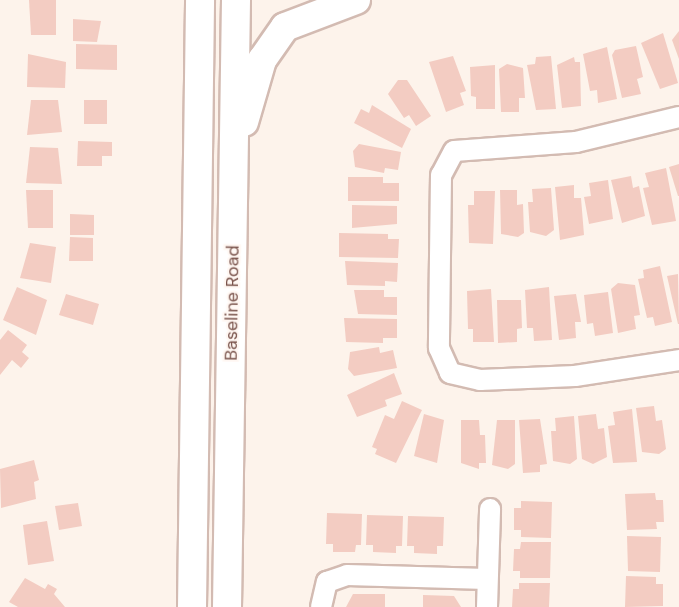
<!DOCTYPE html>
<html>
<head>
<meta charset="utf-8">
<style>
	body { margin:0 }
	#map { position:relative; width:679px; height:607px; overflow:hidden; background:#fdf3eb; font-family:"DM Sans",sans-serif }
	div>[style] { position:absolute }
	.building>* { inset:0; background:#f3ccc2 }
	.roads { filter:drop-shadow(2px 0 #d3bbb2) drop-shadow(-2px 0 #d3bbb2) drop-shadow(0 2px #d3bbb2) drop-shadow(0 -2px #d3bbb2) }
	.street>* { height:20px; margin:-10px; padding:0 10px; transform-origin:10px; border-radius:10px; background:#fff }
	.secondary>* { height:28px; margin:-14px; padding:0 14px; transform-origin:14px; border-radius:14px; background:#fff }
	span { translate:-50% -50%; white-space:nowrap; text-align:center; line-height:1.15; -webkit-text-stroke:4.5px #fff7f2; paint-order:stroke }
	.street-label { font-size:18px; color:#7a544c }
</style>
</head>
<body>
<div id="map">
	<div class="building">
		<i style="clip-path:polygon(29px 0,56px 0,56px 35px,31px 35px)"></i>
		<i style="clip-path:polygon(73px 19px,101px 21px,97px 42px,73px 41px)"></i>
		<i style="clip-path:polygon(679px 31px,679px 59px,672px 40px)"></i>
		<i style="clip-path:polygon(663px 33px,678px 83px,660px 89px,641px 43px)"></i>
		<i style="clip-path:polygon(76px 44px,117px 45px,117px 70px,76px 69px)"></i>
		<i style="clip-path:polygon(636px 46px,643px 77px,637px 79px,641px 94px,622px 98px,612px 55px,615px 50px)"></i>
		<i style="clip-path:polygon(607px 47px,617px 99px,598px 103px,597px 90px,590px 91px,583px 54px)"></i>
		<i style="clip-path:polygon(28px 54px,66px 62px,65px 88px,27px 87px)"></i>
		<i style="clip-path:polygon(453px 56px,466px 91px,460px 93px,464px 105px,446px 112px,429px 62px)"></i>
		<i style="clip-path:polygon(551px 56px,556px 109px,536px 110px,527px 65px,535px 64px,536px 57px)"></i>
		<i style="clip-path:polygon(574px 57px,575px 62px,580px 62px,581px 106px,562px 108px,557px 65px)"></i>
		<i style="clip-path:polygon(507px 64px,523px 68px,525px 98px,519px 98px,519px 112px,501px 112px,499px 69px)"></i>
		<i style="clip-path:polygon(495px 65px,495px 109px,476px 109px,476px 97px,471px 96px,470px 67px)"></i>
		<i style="clip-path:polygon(398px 80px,407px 80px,431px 116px,416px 126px,409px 115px,404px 118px,388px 94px)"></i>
		<i style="clip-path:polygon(31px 100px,58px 100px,62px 132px,27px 135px)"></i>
		<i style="clip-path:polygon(84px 100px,107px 100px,107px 124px,84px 124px)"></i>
		<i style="clip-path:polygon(372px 105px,411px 129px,402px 148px,354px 123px,361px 109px,369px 113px)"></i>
		<i style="clip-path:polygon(78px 141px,112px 142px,112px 156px,102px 156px,102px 166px,77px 166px)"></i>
		<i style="clip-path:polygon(359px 144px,401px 152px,398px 170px,385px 168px,384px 173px,355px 167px,353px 151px)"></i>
		<i style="clip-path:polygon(30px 147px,58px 148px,62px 184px,26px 183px)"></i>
		<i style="clip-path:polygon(679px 164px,679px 196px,678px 196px,669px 167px)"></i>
		<i style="clip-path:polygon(666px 168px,676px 221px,652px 225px,643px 188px,649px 187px,645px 173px)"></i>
		<i style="clip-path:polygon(631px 176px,633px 188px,639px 186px,645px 216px,622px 223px,611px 180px)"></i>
		<i style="clip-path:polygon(348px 177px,383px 177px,383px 183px,399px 183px,399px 201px,348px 201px)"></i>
		<i style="clip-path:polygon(608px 180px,613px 219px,589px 224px,584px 197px,591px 196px,589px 183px)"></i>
		<i style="clip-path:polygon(574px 185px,574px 198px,581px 198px,584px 235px,560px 240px,555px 187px)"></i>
		<i style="clip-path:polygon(551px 188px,554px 230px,546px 236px,530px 232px,528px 202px,533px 202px,532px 189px)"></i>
		<i style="clip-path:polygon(26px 190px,53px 190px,53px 228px,28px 228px)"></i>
		<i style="clip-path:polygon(500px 190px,517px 190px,517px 205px,523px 204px,524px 233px,518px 237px,501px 234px)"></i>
		<i style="clip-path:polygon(474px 191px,495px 191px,493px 244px,469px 243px,468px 205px,474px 205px)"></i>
		<i style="clip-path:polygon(352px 205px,397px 206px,397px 224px,352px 228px)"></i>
		<i style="clip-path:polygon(70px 214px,94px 215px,94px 235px,70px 235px)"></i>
		<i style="clip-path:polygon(339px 233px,388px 234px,388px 239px,399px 239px,398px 258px,339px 257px)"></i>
		<i style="clip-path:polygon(70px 237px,93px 238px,93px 261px,69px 261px)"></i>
		<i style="clip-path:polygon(30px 243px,56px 247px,51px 283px,20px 278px)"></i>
		<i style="clip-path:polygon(345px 261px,398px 263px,397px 282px,385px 281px,385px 286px,347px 285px)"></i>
		<i style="clip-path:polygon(660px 266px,672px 322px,655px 326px,653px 317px,647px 318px,638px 279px,644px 278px,643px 270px)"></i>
		<i style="clip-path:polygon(678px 274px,679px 324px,678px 324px,667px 276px)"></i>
		<i style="clip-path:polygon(618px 283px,635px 285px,640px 315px,634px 316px,636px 329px,618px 333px,611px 289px)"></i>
		<i style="clip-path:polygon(17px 287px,47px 300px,36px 335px,3px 320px)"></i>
		<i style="clip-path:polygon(549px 287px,552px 340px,534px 341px,533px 328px,527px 328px,525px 290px)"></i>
		<i style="clip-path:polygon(491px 289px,494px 342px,473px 342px,473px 329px,468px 329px,467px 291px)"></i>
		<i style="clip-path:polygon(354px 290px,384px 290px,384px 297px,397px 297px,397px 315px,358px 314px)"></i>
		<i style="clip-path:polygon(608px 292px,613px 333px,595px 336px,593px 323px,587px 324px,584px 295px)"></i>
		<i style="clip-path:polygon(66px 294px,99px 304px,93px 325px,59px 315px)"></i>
		<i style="clip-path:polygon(576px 294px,581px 322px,575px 322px,576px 338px,559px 340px,554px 296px)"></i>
		<i style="clip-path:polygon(497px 300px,521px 300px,522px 328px,517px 329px,517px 342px,498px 343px)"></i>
		<i style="clip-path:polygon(344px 318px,397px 319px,397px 338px,383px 338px,383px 343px,346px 342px)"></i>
		<i style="clip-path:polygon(8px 330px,27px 345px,22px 352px,29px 358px,21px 368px,12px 360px,0 375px,0 340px)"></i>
		<i style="clip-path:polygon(379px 347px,380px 353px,393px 350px,397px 368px,354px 376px,348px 369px,350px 352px)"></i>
		<i style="clip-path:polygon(394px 373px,402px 394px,385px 400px,387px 406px,357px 417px,347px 395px)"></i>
		<i style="clip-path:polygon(402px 401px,422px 410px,396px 463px,375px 454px,377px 449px,372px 447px,385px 415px,394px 419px)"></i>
		<i style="clip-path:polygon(654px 406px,656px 421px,662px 420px,666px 449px,659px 454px,642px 452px,636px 408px)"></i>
		<i style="clip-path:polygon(632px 409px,637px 462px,613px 463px,608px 426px,615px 425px,613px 412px)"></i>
		<i style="clip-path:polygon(424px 414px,444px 420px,437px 463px,414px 456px)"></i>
		<i style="clip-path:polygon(596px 414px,598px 429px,604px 428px,607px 457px,593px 464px,582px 459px,578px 416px)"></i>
		<i style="clip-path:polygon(574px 416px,577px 459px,570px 464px,553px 461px,551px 431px,556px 431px,555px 418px)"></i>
		<i style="clip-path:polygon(540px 419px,547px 464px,540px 465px,540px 472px,523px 473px,519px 420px)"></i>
		<i style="clip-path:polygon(461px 420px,479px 420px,480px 435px,485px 435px,486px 463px,479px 463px,479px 469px,461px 463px)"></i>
		<i style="clip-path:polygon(497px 420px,515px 420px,515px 464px,508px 469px,492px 465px)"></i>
		<i style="clip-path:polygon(34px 460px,39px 480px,34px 482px,36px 499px,1px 508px,0 469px)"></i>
		<i style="clip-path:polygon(655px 493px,656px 500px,663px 500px,664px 522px,656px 522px,657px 529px,627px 530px,625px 494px)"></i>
		<i style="clip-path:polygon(521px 501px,552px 502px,551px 538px,521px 537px,521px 530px,514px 530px,514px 508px,521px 508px)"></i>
		<i style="clip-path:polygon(78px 503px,82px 526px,59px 530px,55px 506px)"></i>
		<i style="clip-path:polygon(327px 513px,362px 514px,361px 545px,356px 545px,355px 552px,333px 552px,333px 544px,326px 544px)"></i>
		<i style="clip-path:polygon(367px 515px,403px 516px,402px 546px,396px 546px,396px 553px,373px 552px,373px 545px,366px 545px)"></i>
		<i style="clip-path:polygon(408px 516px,444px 517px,443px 546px,437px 546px,437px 554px,414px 553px,414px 546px,407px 546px)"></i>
		<i style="clip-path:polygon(47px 521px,54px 561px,28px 565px,23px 525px)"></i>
		<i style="clip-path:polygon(627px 536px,661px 537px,660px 572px,628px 571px)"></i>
		<i style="clip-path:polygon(521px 542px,551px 542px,550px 578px,520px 578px,520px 571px,513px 571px,514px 549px,520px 549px)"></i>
		<i style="clip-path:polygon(626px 576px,656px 577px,656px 584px,663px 584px,663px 606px,625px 607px)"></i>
		<i style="clip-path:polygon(25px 578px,45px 589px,48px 584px,57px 589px,54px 594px,65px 607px,18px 607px,9px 602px)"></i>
		<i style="clip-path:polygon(519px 583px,550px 583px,549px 607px,512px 607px,513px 589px,519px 589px)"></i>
		<i style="clip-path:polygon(353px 594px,385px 594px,385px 607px,346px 607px)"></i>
		<i style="clip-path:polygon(423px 595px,454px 596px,461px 607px,423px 607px)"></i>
	</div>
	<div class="roads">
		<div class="street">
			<i style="left:679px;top:117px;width:106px;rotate:166.4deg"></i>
			<i style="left:576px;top:142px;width:122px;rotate:175.8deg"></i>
			<i style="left:454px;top:151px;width:27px;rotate:118deg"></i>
			<i style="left:441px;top:175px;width:173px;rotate:90.7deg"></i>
			<i style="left:439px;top:348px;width:27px;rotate:66deg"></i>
			<i style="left:450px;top:373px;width:31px;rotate:13deg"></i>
			<i style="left:480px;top:380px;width:95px;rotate:-2.4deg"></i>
			<i style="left:575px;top:376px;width:105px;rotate:-8.7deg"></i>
			<i style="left:321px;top:607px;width:26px;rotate:-77deg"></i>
			<i style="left:327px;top:582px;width:21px;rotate:-19deg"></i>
			<i style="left:347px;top:575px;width:140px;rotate:1.6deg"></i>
			<i style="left:487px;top:607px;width:98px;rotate:-88.2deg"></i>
		</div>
		<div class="secondary">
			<i style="left:244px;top:122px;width:65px;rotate:-73.8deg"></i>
			<i style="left:262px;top:60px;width:40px;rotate:-55.1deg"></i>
			<i style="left:285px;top:27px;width:76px;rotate:-20.8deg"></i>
			<i style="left:192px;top:607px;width:607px;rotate:-89.24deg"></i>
			<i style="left:227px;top:607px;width:607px;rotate:-89.15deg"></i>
		</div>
	</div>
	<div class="street-label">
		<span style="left:232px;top:303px;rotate:-89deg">Baseline Road</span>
	</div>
</div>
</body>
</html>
